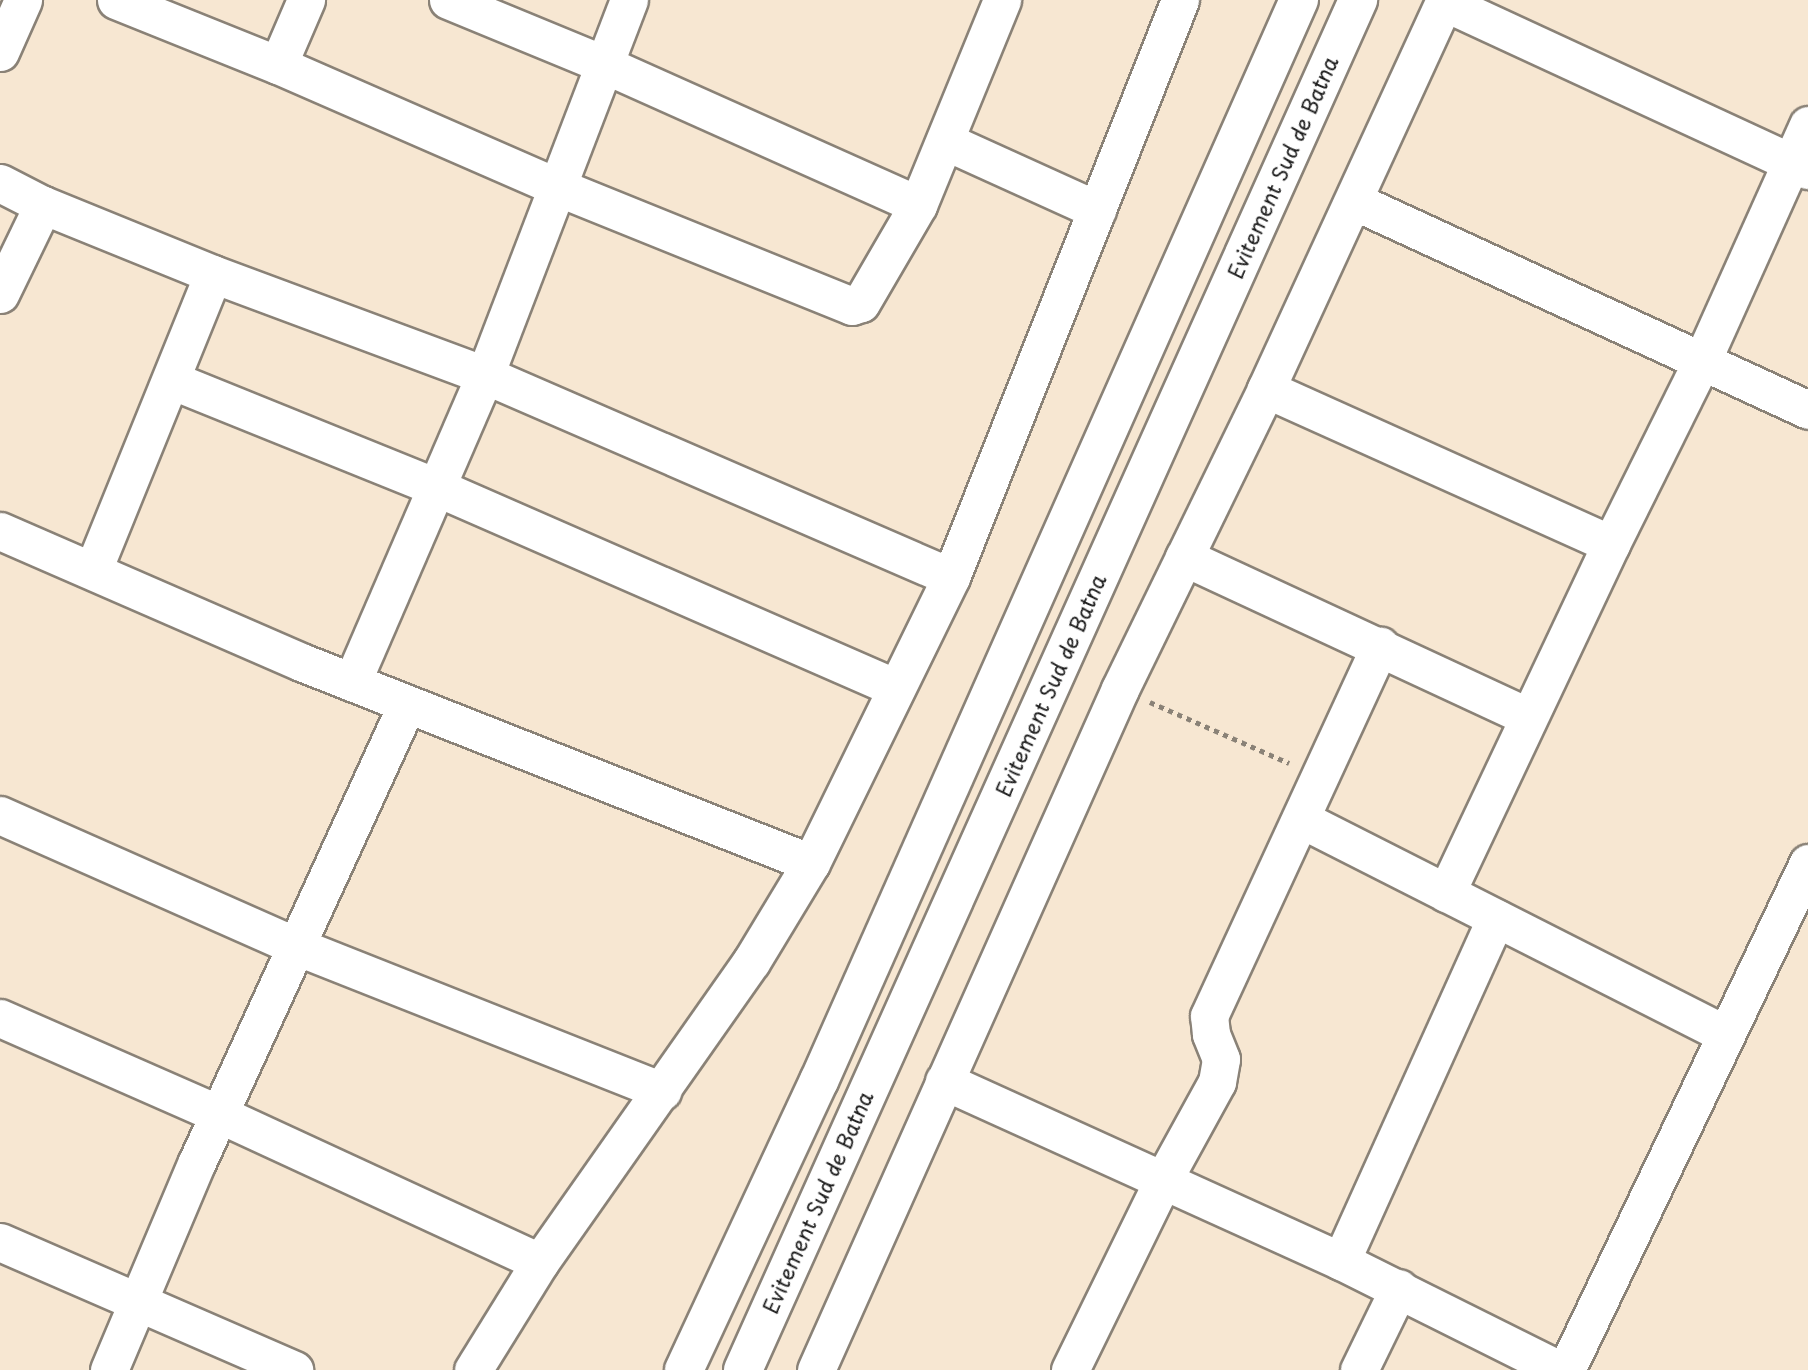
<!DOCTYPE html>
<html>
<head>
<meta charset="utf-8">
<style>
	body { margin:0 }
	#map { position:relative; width:1808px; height:1370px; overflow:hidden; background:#f7e7d2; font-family:"Playpen Sans",sans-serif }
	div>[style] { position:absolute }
	.path>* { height:4.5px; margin-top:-2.25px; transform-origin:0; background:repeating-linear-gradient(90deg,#8a8277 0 5px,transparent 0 10px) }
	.roads { filter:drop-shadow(2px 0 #8a8277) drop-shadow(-2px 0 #8a8277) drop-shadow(0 2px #8a8277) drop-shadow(0 -2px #8a8277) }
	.street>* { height:37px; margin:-18.5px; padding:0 18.5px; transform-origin:18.5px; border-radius:18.5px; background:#fff }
	.highway>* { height:38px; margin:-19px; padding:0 19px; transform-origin:19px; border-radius:19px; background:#fff }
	span { translate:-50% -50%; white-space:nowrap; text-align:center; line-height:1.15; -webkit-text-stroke:7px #fff; paint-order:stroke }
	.street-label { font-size:21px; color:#1c1c1c }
</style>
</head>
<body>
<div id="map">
	<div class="path">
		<i style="left:1150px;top:702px;width:152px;rotate:23.7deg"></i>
	</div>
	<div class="roads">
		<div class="street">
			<i style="left:116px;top:0;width:175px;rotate:21.9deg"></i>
			<i style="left:278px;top:65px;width:302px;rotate:23.6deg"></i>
			<i style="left:555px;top:186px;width:320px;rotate:22deg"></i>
			<i style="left:852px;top:306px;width:9px;rotate:-18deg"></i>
			<i style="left:861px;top:303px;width:113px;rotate:-59.8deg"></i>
			<i style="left:918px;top:205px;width:222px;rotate:-67.7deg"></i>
			<i style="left:448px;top:0;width:168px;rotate:22.4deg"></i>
			<i style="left:603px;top:64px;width:345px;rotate:24.1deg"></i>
			<i style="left:1444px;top:2px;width:401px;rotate:24.8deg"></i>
			<i style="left:0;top:52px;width:57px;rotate:-66.1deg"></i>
			<i style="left:278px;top:65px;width:71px;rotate:-66.7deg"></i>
			<i style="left:945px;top:141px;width:167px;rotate:24.4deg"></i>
			<i style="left:0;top:183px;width:48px;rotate:27.1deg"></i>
			<i style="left:43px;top:205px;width:183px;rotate:22.1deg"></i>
			<i style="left:213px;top:274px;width:290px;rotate:20.4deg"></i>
			<i style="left:485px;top:375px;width:508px;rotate:23.44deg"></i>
			<i style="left:1354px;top:201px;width:500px;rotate:24.7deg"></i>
			<i style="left:0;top:294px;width:99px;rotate:-64.2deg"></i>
			<i style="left:171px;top:380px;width:286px;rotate:22deg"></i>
			<i style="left:436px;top:487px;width:502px;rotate:23.6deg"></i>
			<i style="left:1266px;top:389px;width:378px;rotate:24.2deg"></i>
			<i style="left:0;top:531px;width:328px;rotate:23.5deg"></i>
			<i style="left:301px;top:662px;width:548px;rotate:21.51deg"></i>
			<i style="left:1184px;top:557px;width:379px;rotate:24.9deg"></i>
			<i style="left:93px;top:570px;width:319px;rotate:-67.9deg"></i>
			<i style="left:352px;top:682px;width:335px;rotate:-66.6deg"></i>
			<i style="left:485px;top:375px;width:402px;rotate:-69deg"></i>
			<i style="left:0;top:815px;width:324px;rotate:23.9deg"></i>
			<i style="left:296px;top:946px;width:394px;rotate:21.6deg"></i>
			<i style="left:1301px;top:819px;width:475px;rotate:26.9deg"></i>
			<i style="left:1446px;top:893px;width:386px;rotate:-64.7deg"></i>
			<i style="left:1611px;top:544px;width:202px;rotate:-63.6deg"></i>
			<i style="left:1701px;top:363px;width:261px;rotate:-65.8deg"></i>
			<i style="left:0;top:1018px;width:239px;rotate:23.7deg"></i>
			<i style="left:219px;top:1114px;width:353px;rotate:24.8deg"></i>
			<i style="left:944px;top:1081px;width:436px;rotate:24.4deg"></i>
			<i style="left:1341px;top:1261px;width:245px;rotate:26.5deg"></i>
			<i style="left:0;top:1242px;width:321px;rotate:23.5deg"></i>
			<i style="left:1341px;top:1261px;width:376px;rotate:-65.7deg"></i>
			<i style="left:109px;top:1370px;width:226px;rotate:-67.1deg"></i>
			<i style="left:197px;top:1162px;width:504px;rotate:-65.37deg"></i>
			<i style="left:473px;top:1370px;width:127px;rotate:-58.2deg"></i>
			<i style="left:540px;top:1262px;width:367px;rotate:-54.9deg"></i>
			<i style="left:751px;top:962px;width:116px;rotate:-58.8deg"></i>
			<i style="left:811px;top:863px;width:318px;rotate:-63.9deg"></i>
			<i style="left:951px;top:577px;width:621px;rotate:-68.35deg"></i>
			<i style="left:816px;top:1370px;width:746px;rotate:-65.94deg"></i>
			<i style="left:1120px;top:689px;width:334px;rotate:-64deg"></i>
			<i style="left:1266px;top:389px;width:428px;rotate:-65.3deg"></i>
			<i style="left:1070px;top:1370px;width:209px;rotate:-63.9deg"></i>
			<i style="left:1162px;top:1182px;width:114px;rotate:-61.2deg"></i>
			<i style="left:1217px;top:1082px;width:23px;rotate:-80deg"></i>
			<i style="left:1221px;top:1059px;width:27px;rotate:-112deg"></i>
			<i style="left:1211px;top:1034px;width:18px;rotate:-96deg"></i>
			<i style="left:1209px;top:1016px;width:408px;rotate:-65.2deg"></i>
			<i style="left:1359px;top:1370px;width:91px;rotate:-64deg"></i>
			<i style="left:1566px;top:1370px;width:562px;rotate:-64.48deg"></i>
		</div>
		<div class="highway">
			<i style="left:684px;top:1370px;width:319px;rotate:-65deg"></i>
			<i style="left:819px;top:1081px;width:1183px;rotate:-66.06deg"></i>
			<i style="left:743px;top:1370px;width:1502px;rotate:-65.82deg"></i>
		</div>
	</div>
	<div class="street-label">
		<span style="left:1282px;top:167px;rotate:-66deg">Evitement Sud de Batna</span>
		<span style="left:1050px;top:685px;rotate:-66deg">Evitement Sud de Batna</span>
		<span style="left:817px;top:1202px;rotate:-66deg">Evitement Sud de Batna</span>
	</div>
</div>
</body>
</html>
